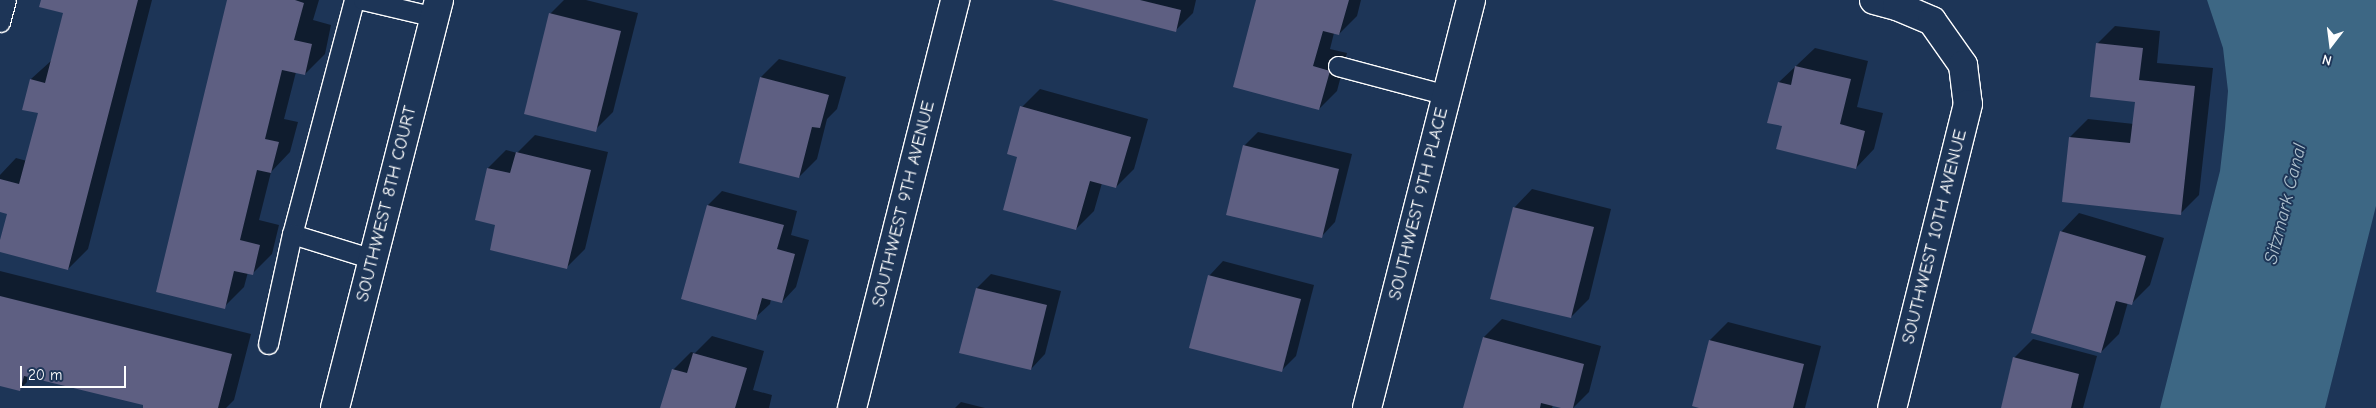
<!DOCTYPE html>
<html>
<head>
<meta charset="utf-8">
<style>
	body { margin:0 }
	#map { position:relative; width:2376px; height:408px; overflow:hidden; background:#1d3557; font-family:"Comic Neue",sans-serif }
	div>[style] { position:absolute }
	.water>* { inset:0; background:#3d6784 }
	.shadow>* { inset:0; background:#0007 }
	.building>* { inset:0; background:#5e5f82 }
	.roads { filter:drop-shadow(1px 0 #fff) drop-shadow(-1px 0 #fff) drop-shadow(0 1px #fff) drop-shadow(0 -1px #fff) }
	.lane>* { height:19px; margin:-9.5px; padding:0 9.5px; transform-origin:9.5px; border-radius:9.5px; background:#1d3557 }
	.street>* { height:28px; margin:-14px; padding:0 14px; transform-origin:14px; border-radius:14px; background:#1d3557 }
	span { translate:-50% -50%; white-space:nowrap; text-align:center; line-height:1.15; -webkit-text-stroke:4px #1d3557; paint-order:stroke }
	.street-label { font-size:18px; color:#fff }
	.water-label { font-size:19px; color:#b1c2ce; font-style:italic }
	.north { position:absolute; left:2306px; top:20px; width:50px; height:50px; -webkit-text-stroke:4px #1d3557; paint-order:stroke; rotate:195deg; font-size:14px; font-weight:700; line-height:20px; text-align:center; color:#fff }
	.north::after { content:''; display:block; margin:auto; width:18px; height:22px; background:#fff; clip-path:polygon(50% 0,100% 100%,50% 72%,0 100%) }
	.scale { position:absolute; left:20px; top:366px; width:106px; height:22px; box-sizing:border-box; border:2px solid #fff; border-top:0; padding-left:6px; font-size:15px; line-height:18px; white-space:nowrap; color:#fff; -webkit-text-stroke:4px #1d3557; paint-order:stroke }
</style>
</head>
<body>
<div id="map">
	<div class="water">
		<i style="clip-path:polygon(2207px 0,2376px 0,2376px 206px,2325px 408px,2160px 408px,2220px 171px,2225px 128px,2228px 91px,2223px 48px)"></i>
	</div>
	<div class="shadow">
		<i style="clip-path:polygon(42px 0,152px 0,88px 249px,68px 269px,0 251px,8px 213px,0 211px,0 175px,16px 158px,27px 161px,39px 112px,23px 109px,31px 79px,52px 60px,64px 12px)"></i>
		<i style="clip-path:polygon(228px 0,319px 0,313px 20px,331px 25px,325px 54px,305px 74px,296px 72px,284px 119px,298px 122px,290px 152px,271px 172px,259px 220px,279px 225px,272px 254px,252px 274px,248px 272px,244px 287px,224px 307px)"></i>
		<i style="clip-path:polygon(564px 0,586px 0,638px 13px,613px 112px,595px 130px,550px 14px)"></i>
		<i style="clip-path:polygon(1054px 0,1196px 0,1193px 13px,1175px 31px)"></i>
		<i style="clip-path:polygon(1257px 0,1361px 0,1357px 16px,1339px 34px,1334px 33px,1330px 49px,1347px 53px,1337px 91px,1319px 109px)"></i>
		<i style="clip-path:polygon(2115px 26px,2160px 31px,2157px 63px,2213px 68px,2199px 195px,2181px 213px,2070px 137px,2088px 119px,2134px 124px,2136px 101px,2097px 44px)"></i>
		<i style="clip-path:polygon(1815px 48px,1868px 61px,1857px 107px,1883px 113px,1874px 149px,1856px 168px,1783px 126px,1779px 82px)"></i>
		<i style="clip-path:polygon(779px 59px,846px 77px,837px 109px,827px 119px,817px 159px,799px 177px,761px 77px)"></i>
		<i style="clip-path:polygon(1040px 89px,1148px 119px,1134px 169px,1116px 187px,1102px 183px,1094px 211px,1076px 229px,1019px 156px,1022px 107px)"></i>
		<i style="clip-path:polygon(1258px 132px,1352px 154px,1335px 222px,1321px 237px,1244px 146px)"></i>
		<i style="clip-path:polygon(535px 135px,608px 152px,585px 249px,567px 267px,497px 224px,488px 168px,506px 150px,517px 153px)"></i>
		<i style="clip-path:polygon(1532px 189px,1611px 209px,1589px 299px,1571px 317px,1514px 208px)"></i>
		<i style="clip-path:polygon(722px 191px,797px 211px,791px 235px,809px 240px,796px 287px,782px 302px,771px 299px,770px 304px,755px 318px,708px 205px)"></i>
		<i style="clip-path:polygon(2079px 213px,2164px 238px,2150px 285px,2132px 303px,2128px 302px,2119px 334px,2101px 352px,2061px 232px)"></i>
		<i style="clip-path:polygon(1223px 261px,1314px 285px,1296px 356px,1282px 370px,1209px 276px)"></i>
		<i style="clip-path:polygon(0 271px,251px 334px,234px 400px,226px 408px,144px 408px,145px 404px,32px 377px,19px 390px,0 385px)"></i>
		<i style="clip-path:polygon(991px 274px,1061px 291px,1045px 354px,1031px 369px,977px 288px)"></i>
		<i style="clip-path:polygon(1502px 319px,1601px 346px,1589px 392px,1573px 408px,1553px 405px,1552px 408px,1465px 408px,1484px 337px)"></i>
		<i style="clip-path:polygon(1728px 322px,1821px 346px,1805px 408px,1704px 408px,1693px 405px,1710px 340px)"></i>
		<i style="clip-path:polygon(712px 336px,764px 351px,753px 390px,772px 395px,769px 408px,661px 408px,673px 370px,691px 352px,695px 353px)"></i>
		<i style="clip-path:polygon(2033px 339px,2097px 356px,2083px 408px,2002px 408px,2015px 357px)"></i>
		<i style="clip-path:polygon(961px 402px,985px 408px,955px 408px)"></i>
	</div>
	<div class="building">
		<i style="clip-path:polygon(41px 0,138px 0,68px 270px,0 252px,0 240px,7px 214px,0 212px,0 179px,19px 184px,38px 113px,22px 110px,30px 79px,45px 83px,63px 13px,39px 7px)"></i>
		<i style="clip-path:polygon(227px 0,295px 0,304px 3px,294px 40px,312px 44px,305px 75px,282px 70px,265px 139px,279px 142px,271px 173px,257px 170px,240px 240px,260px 245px,253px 275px,234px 271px,225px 309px,156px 292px)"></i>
		<i style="clip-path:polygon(1052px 0,1140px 0,1181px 10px,1176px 32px)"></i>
		<i style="clip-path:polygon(1256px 0,1349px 0,1339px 35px,1323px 31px,1313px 66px,1330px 71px,1319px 110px,1233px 87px)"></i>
		<i style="clip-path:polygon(549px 13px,621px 31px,596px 132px,524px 114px)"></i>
		<i style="clip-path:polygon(2096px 43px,2143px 48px,2139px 80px,2195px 86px,2181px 215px,2062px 202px,2069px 137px,2130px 143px,2135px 102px,2090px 97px)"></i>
		<i style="clip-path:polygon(1795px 66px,1851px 79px,1840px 124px,1865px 131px,1856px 169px,1776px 149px,1782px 126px,1767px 123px,1778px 82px,1791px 85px)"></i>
		<i style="clip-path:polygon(760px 77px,829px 95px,820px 128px,812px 127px,799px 178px,739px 163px)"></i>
		<i style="clip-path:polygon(1020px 106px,1131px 137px,1116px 188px,1090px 181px,1076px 230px,1003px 210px,1017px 157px,1007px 154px)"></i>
		<i style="clip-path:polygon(1243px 145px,1339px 169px,1322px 238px,1226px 215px)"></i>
		<i style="clip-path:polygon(516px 152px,591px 170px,567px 269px,490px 250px,495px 225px,475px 220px,487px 168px,510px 173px)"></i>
		<i style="clip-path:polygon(707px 205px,784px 225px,777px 249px,795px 254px,782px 303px,762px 298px,756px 320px,681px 299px)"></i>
		<i style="clip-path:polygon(1513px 207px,1594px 227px,1571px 318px,1490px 299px)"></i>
		<i style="clip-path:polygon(2060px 231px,2146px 256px,2132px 305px,2116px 301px,2101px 353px,2031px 333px)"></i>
		<i style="clip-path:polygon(1208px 275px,1301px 299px,1282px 372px,1189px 348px)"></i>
		<i style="clip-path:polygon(976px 288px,1047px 305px,1031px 370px,959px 353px)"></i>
		<i style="clip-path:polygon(0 296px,232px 354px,218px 408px,143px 408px,143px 405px,24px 376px,20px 391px,0 386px)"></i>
		<i style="clip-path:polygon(1483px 337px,1584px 364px,1573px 408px,1561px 408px,1541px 403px,1540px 408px,1463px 408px)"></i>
		<i style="clip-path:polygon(1709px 340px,1804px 364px,1793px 408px,1699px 408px,1692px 406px)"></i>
		<i style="clip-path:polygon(693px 353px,747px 368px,735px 408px,660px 408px,672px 369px,687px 373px)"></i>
		<i style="clip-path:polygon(2013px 357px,2079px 374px,2071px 408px,2001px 408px)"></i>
	</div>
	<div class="roads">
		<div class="lane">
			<i style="left:354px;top:0;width:242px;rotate:104.8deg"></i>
			<i style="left:292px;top:234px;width:85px;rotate:17.2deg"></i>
			<i style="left:363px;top:0;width:74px;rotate:13.3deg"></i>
			<i style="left:0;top:22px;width:23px;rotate:-75deg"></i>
			<i style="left:1338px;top:66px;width:113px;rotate:14.9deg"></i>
			<i style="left:268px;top:344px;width:113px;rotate:-77.7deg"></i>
		</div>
		<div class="street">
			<i style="left:1874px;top:0;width:24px;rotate:15deg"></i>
			<i style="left:1897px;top:6px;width:38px;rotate:23deg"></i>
			<i style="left:1932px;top:21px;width:54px;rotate:54.8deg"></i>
			<i style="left:1963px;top:65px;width:39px;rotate:83deg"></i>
			<i style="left:1968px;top:104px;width:313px;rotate:104deg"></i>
			<i style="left:335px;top:408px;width:421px;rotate:-75.7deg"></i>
			<i style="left:852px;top:408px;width:421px;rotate:-75.8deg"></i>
			<i style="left:1367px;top:408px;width:421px;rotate:-75.7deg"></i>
		</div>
	</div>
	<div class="street-label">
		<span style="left:387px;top:204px;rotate:-76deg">SOUTHWEST 8TH COURT</span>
		<span style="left:904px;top:204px;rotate:-76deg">SOUTHWEST 9TH AVENUE</span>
		<span style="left:1419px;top:204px;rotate:-76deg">SOUTHWEST 9TH PLACE</span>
		<span style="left:1935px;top:237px;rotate:-76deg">SOUTHWEST 10TH AVENUE</span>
	</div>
	<div class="water-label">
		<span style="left:2286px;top:204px;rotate:-76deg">Sitzmark Canal</span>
	</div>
	<div class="north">N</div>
	<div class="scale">20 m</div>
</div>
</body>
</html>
